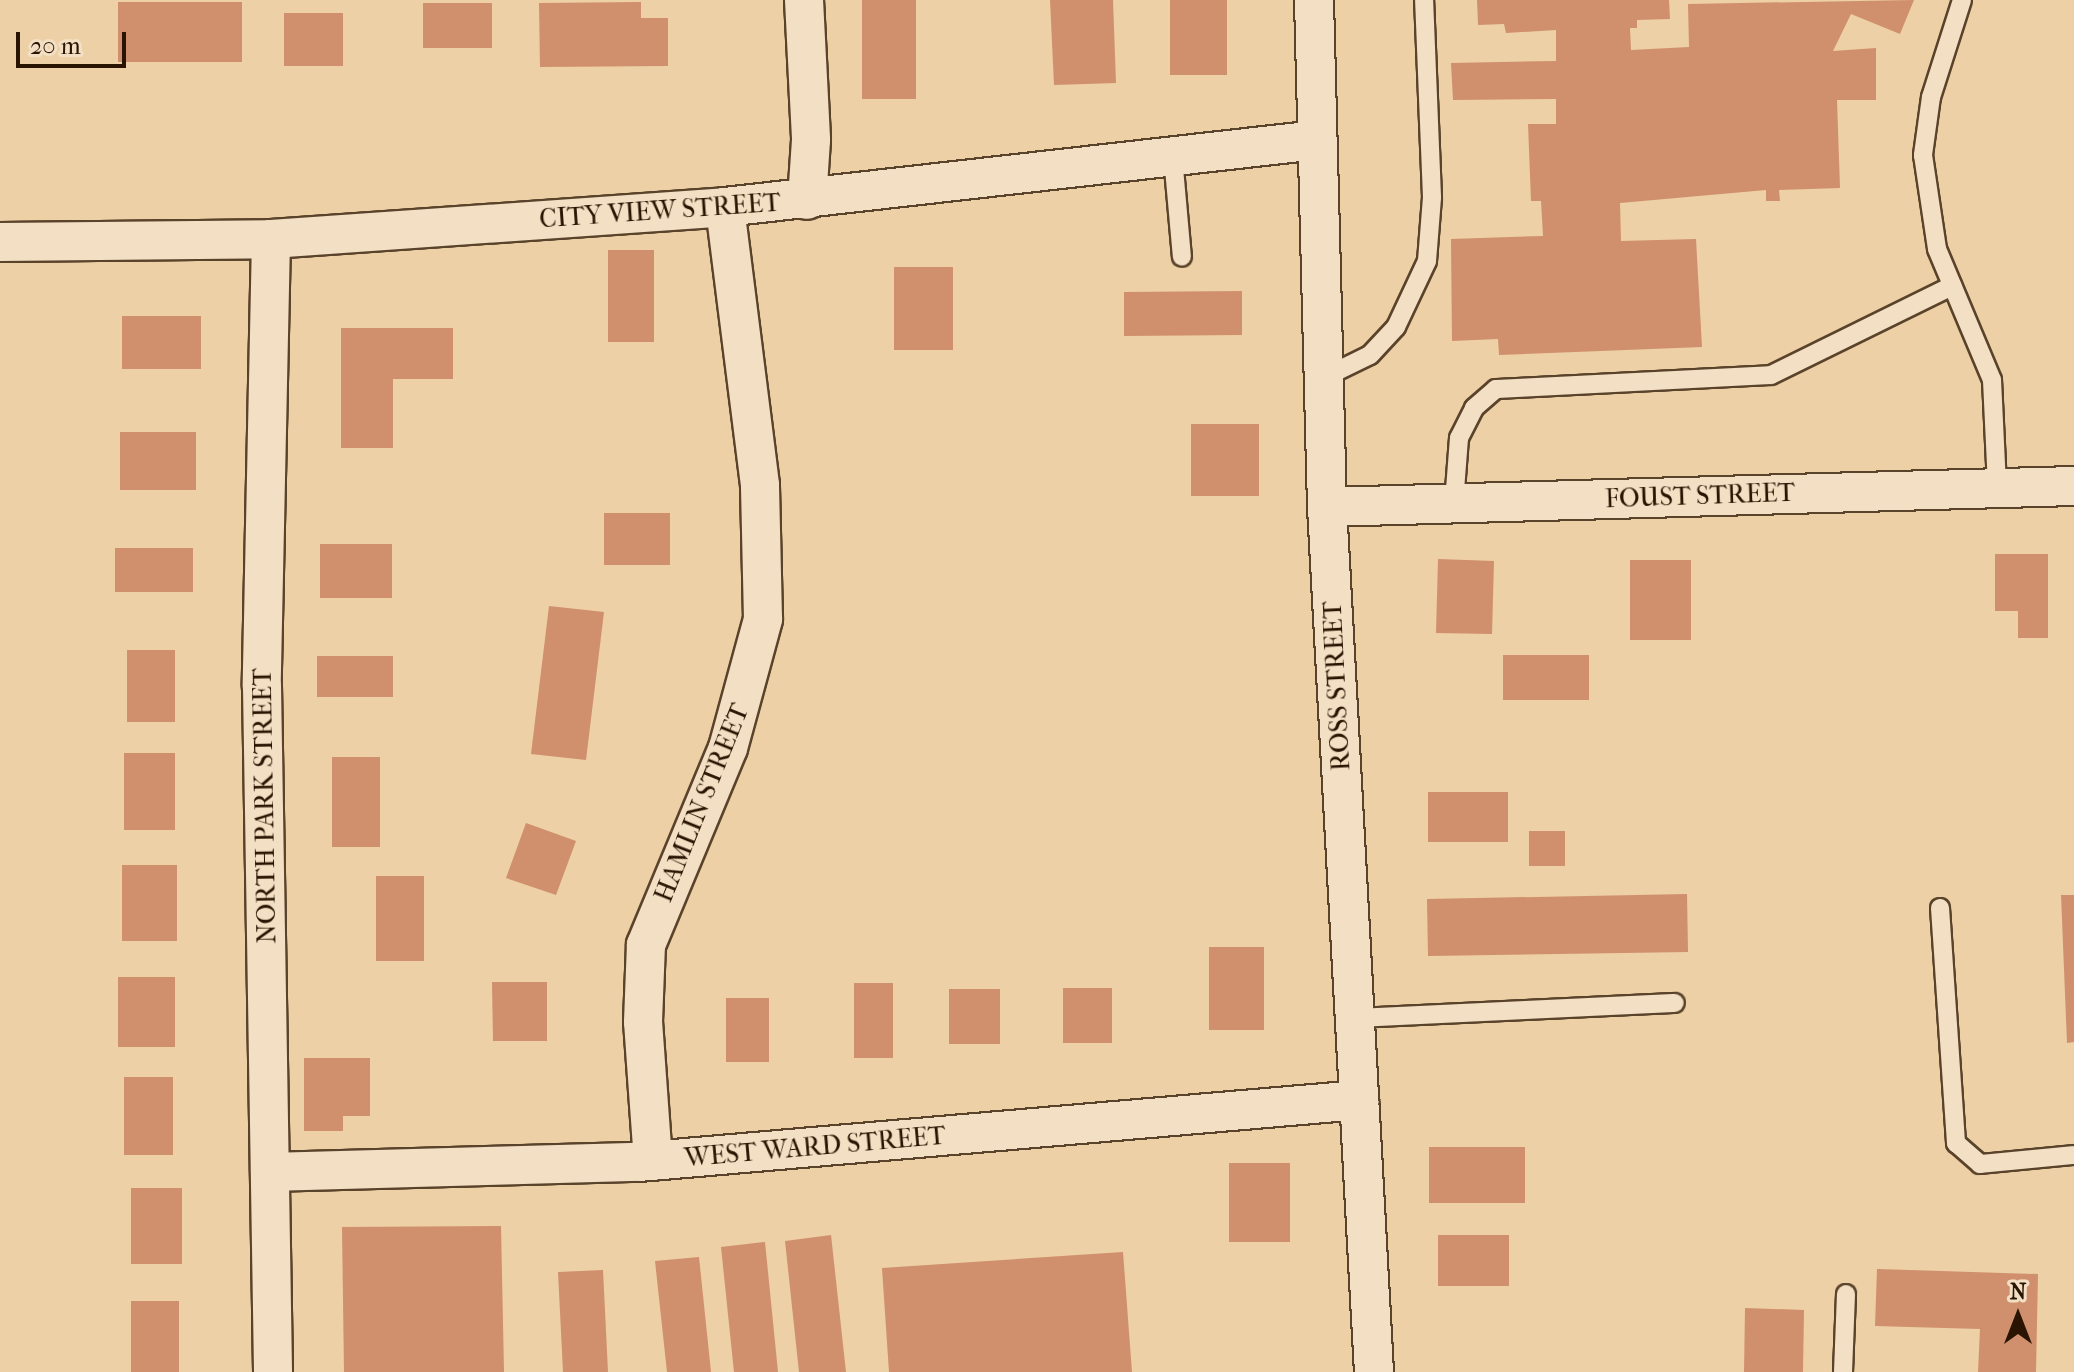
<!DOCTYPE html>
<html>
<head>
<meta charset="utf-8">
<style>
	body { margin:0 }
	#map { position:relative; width:2074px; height:1372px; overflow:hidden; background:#edd0a5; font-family:"IM FELL French Canon",serif }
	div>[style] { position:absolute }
	.building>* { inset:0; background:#d08f6d }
	.roads { filter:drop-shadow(2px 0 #5a432b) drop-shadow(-2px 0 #5a432b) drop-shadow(0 2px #5a432b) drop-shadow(0 -2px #5a432b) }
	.lane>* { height:18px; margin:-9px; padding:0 9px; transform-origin:9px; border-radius:9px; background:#f3e0c4 }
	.street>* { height:38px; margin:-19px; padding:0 19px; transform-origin:19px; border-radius:19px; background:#f3e0c4 }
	span { translate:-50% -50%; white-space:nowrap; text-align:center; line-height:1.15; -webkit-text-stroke:8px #f3e0c4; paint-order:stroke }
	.street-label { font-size:26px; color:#291402 }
	.north { position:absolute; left:1978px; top:1276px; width:80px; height:80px; -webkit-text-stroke:6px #f3e0c4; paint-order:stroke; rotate:0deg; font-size:22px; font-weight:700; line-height:32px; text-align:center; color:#291402 }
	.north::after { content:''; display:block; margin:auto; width:28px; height:36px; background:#291402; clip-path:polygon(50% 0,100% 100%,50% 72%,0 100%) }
	.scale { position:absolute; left:16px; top:32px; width:110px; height:36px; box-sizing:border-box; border:4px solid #291402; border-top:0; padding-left:10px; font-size:24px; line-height:28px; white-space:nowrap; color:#291402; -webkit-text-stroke:6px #f3e0c4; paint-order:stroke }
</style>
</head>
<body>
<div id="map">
	<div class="building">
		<i style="clip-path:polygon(862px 0,916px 0,916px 99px,862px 99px)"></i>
		<i style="clip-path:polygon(1050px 0,1113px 0,1116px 83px,1054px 85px)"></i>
		<i style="clip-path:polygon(1170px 0,1227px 0,1227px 75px,1170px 75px)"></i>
		<i style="clip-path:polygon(1477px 0,1669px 0,1670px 19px,1637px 20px,1637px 28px,1630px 28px,1631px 50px,1689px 47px,1688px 4px,1914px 0,1900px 34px,1851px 14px,1833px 51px,1876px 48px,1876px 100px,1837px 100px,1840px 188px,1779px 190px,1780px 201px,1766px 201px,1766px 190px,1620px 203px,1621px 241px,1696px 239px,1702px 347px,1499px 355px,1498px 339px,1452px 341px,1451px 239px,1543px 236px,1541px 201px,1531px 201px,1528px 124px,1556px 124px,1556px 99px,1453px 100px,1451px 63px,1556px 61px,1556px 30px,1506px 33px,1504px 24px,1478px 25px)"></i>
		<i style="clip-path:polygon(118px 2px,242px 2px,242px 62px,118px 62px)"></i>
		<i style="clip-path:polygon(641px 2px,641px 18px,668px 18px,668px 66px,540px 67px,539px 3px)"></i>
		<i style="clip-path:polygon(423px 3px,492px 3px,492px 48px,423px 48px)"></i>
		<i style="clip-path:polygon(284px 13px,343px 13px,343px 66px,284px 66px)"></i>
		<i style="clip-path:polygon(608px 250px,654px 250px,654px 342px,608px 342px)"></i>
		<i style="clip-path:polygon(894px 267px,953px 267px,953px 350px,894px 350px)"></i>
		<i style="clip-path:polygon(1242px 291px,1242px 335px,1124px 336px,1124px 292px)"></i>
		<i style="clip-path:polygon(122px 316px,201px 316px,201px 369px,122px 369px)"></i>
		<i style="clip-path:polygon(341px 328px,453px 328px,453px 379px,393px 379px,393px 448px,341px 448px)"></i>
		<i style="clip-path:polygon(1191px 424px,1259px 424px,1259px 496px,1191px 496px)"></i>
		<i style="clip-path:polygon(120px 432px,196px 432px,196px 490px,120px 490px)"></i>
		<i style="clip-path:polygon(604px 513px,670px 513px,670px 565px,604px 565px)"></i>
		<i style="clip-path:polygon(320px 544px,392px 544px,392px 598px,320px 598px)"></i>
		<i style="clip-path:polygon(115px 548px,193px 548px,193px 592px,115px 592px)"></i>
		<i style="clip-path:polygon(1995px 554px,2048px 554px,2048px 638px,2018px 638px,2018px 611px,1995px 611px)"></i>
		<i style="clip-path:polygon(1438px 559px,1494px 561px,1492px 634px,1436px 633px)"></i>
		<i style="clip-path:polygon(1630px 560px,1691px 560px,1691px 640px,1630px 640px)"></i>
		<i style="clip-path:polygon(549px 606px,604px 612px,586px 760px,531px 754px)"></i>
		<i style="clip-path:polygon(127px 650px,175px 650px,175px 722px,127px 722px)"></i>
		<i style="clip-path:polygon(1503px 655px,1589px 655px,1589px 700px,1503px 700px)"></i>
		<i style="clip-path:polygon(317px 656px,393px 656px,393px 697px,317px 697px)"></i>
		<i style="clip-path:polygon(124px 753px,175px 753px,175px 830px,124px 830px)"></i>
		<i style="clip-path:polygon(332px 757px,380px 757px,380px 847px,332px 847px)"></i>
		<i style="clip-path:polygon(1428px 792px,1508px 792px,1508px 842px,1428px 842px)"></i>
		<i style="clip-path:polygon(526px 823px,576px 841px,556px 895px,506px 878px)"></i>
		<i style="clip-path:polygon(1529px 831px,1565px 831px,1565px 866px,1529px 866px)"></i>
		<i style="clip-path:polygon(122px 865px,177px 865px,177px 941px,122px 941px)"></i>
		<i style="clip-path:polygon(376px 876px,424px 876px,424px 961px,376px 961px)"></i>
		<i style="clip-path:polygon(1687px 894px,1688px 952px,1428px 956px,1427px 899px)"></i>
		<i style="clip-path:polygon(2061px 895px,2074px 895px,2074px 1042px,2067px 1043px)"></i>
		<i style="clip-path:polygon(1209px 947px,1264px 947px,1264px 1030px,1209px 1030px)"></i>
		<i style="clip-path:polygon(118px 977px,175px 977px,175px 1047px,118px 1047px)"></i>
		<i style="clip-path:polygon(492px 982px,547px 982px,547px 1041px,493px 1041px)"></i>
		<i style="clip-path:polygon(854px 983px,893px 983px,893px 1058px,854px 1058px)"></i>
		<i style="clip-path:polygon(1063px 988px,1112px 988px,1112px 1043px,1063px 1043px)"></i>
		<i style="clip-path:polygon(949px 989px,1000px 989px,1000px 1044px,949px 1044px)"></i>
		<i style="clip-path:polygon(726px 998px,769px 998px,769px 1062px,726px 1062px)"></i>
		<i style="clip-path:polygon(304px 1058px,370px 1058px,370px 1116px,343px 1116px,343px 1131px,304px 1131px)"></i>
		<i style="clip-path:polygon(124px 1077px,173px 1077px,173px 1155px,124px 1155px)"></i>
		<i style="clip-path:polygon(1429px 1147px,1525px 1147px,1525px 1203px,1429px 1203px)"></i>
		<i style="clip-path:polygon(1229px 1163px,1290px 1163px,1290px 1242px,1229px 1242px)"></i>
		<i style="clip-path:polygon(131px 1188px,182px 1188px,182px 1264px,131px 1264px)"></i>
		<i style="clip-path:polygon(501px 1226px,504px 1372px,344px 1372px,342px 1227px)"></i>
		<i style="clip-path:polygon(831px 1235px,846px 1372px,799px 1372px,785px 1241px)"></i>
		<i style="clip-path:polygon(1438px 1235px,1509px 1235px,1509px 1286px,1438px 1286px)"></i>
		<i style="clip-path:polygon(765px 1242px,778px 1372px,734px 1372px,721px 1247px)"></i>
		<i style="clip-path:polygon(1123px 1252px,1132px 1372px,889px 1372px,882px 1268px)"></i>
		<i style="clip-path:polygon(699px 1257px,711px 1372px,667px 1372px,655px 1261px)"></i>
		<i style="clip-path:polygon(1877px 1269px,2038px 1274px,2036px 1372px,1978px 1372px,1980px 1329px,1875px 1326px)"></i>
		<i style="clip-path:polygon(603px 1270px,608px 1372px,563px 1372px,558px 1272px)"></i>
		<i style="clip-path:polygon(131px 1301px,179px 1301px,179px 1372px,131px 1372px)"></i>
		<i style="clip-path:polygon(1745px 1308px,1804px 1310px,1803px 1372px,1744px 1372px)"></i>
	</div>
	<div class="roads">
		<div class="lane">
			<i style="left:1962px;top:0;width:102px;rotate:107.7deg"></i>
			<i style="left:1931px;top:97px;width:59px;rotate:97.9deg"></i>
			<i style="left:1923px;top:155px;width:95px;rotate:81.5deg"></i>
			<i style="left:1937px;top:249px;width:142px;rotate:67.2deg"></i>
			<i style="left:1992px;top:380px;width:108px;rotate:87.3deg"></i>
			<i style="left:1173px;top:157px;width:100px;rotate:84.9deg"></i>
			<i style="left:1323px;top:378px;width:52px;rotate:-26.1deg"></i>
			<i style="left:1370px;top:355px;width:38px;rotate:-47deg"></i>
			<i style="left:1396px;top:327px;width:73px;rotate:-64.8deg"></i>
			<i style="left:1427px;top:261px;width:64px;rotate:-85.5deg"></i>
			<i style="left:1432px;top:197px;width:197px;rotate:-92.3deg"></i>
			<i style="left:1454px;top:503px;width:65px;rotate:-85.6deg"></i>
			<i style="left:1459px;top:438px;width:34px;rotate:-63deg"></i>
			<i style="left:1474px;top:408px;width:29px;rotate:-41deg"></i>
			<i style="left:1496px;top:389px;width:275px;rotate:-2.9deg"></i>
			<i style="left:1771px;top:375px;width:202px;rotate:-26.2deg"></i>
			<i style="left:1940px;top:908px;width:236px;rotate:86.1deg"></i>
			<i style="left:1956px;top:1143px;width:32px;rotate:41deg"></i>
			<i style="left:1980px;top:1164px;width:94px;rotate:-5.5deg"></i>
			<i style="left:1355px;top:1018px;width:320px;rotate:-2.7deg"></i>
			<i style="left:1843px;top:1372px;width:78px;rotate:-87.8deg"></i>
		</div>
		<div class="street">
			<i style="left:804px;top:0;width:140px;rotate:87.1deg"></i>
			<i style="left:811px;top:140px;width:60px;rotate:93.8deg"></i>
			<i style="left:1314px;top:0;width:507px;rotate:88.53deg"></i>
			<i style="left:1327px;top:507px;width:866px;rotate:86.89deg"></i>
			<i style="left:271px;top:239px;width:447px;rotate:91.2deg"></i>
			<i style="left:262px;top:686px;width:686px;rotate:89.08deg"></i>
			<i style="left:0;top:242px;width:271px;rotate:-0.6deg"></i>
			<i style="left:271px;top:239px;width:455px;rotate:-4deg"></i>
			<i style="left:725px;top:207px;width:596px;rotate:-6.46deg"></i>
			<i style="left:1327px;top:507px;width:747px;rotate:-1.61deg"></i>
			<i style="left:653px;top:1161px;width:139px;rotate:-94.1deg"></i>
			<i style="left:643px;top:1022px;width:77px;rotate:-87.8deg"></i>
			<i style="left:646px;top:945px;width:213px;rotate:-67.4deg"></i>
			<i style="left:728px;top:748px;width:134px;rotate:-74.8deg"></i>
			<i style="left:763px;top:619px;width:134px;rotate:-91.3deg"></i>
			<i style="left:760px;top:485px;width:280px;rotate:-97.2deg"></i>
			<i style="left:270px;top:1172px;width:369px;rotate:-1.6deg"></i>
			<i style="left:639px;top:1162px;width:723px;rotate:-4.92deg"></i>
		</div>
	</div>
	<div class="street-label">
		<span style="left:660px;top:211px;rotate:-4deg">CITY VIEW STREET</span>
		<span style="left:1700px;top:496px;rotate:-2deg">FOUST STREET</span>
		<span style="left:1337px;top:686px;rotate:-93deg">ROSS STREET</span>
		<span style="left:702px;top:803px;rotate:-68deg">HAMLIN STREET</span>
		<span style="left:265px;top:806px;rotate:-91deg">NORTH PARK STREET</span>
		<span style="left:815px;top:1147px;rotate:-5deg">WEST WARD STREET</span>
	</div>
	<div class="north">N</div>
	<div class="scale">20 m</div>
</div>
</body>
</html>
